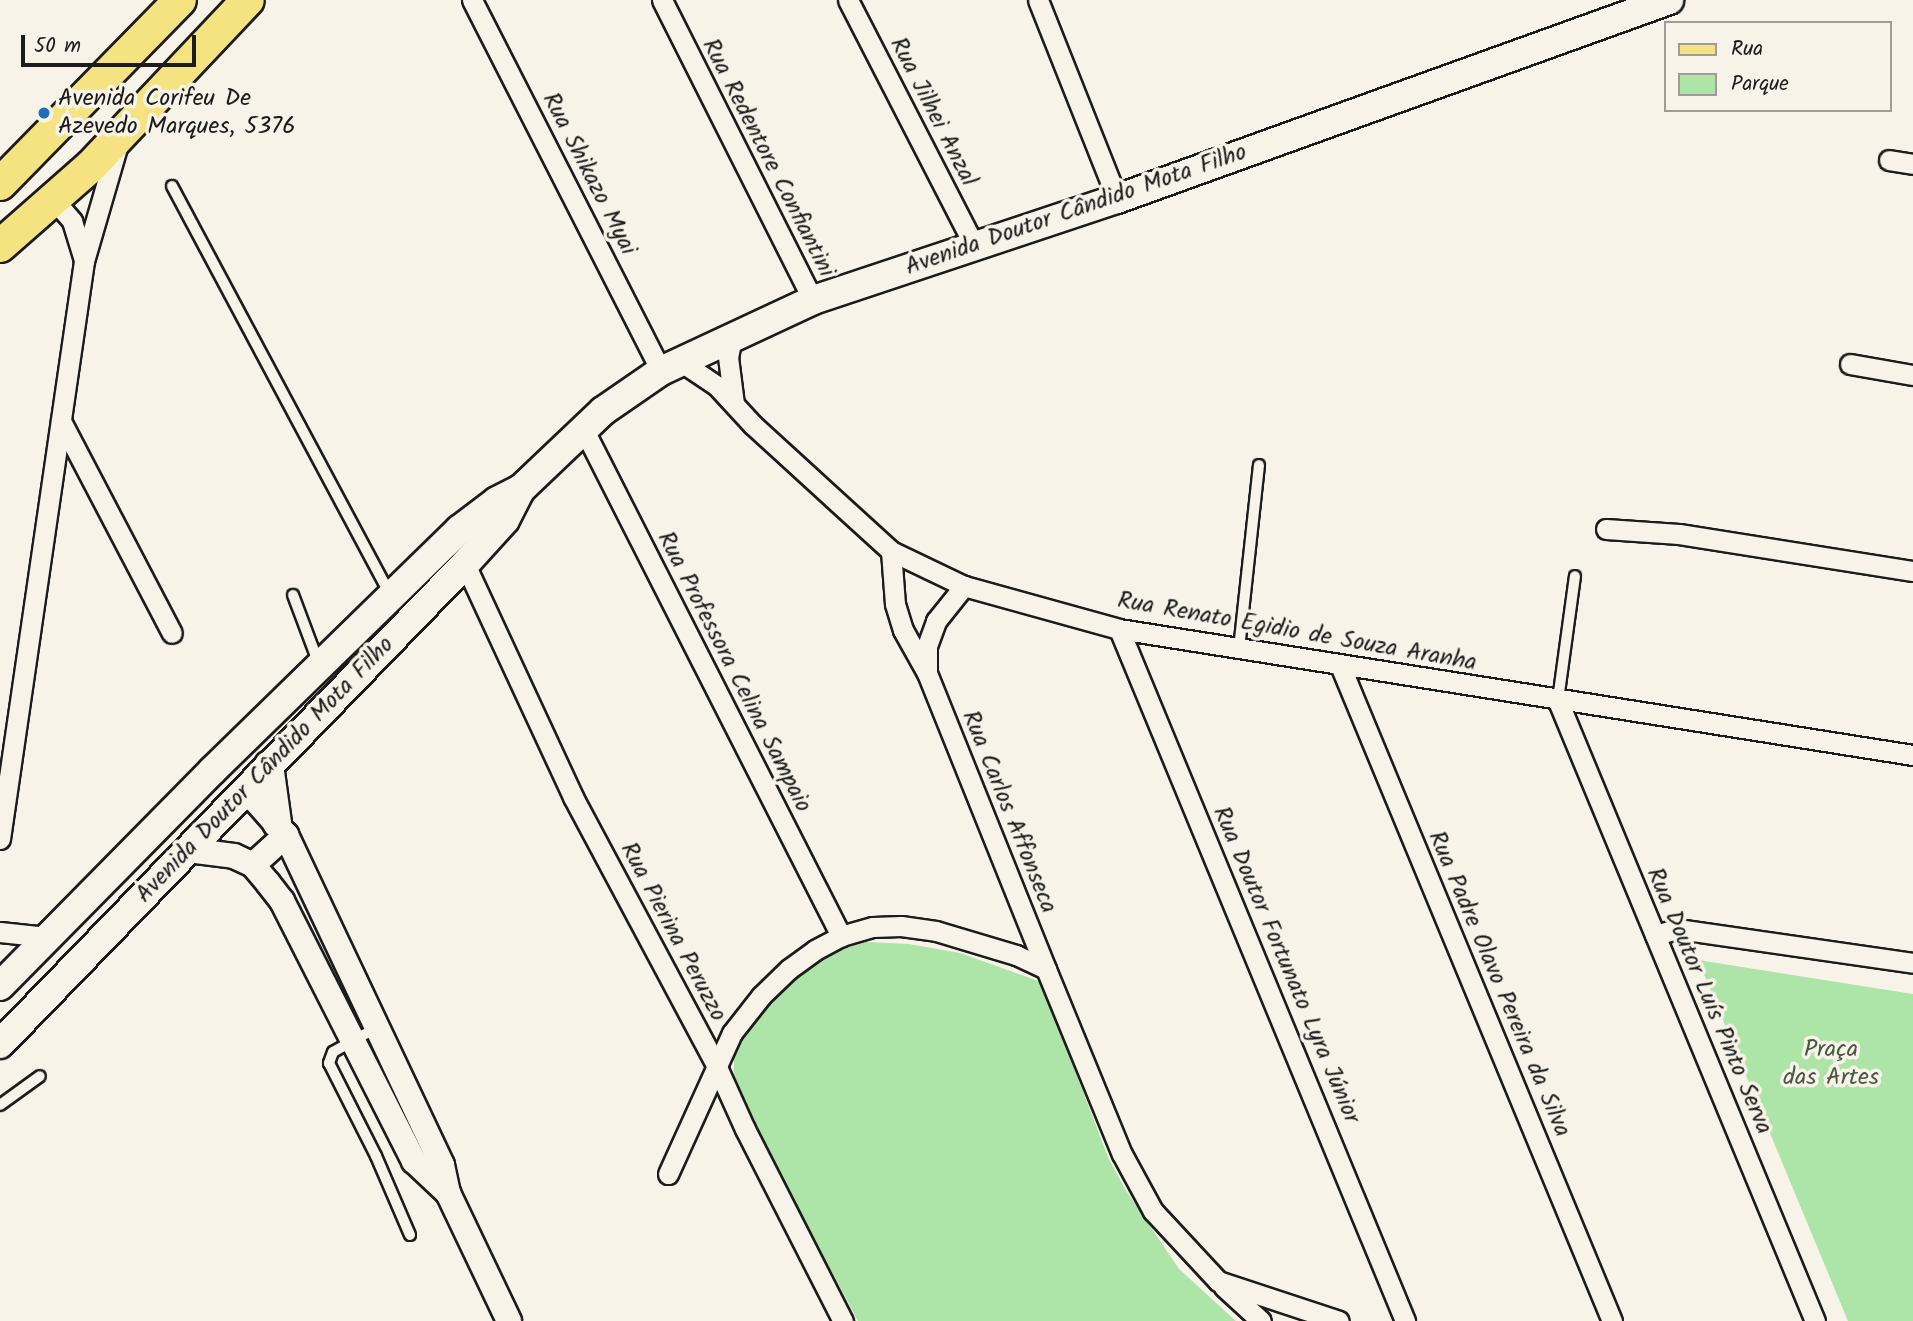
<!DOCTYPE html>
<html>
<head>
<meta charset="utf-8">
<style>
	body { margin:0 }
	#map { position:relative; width:1913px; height:1321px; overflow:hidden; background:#f7f3e8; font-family:Kalam,sans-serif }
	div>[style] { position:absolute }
	.green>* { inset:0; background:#ade4a7 }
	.roads { filter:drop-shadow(2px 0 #1c1c1c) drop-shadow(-2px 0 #1c1c1c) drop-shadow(0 2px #1c1c1c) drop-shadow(0 -2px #1c1c1c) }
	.service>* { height:10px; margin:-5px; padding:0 5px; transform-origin:5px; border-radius:5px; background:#f7f3e8 }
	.minor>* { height:19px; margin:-9.5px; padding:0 9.5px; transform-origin:9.5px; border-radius:9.5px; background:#f7f3e8 }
	.tertiary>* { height:24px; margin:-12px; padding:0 12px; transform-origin:12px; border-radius:12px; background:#f7f3e8 }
	.secondary>* { height:28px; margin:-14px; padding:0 14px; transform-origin:14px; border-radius:14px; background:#f7f3e8 }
	.primary>* { height:32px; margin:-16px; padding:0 16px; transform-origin:16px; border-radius:16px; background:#f5e382 }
	.dots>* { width:19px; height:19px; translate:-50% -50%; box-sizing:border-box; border:4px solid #f7f3e8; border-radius:50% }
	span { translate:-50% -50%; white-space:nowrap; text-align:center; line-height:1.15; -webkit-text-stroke:7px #f7f3e8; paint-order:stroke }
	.poi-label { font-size:24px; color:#1c1c1c }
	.left { translate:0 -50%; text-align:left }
	.street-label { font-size:24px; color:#1c1c1c }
	.park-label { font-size:24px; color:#485846 }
	.legend { position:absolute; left:1664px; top:21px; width:228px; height:91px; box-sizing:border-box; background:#f7f3e8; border:2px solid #9f9d96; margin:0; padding:9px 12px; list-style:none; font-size:21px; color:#1c1c1c }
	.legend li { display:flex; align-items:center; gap:14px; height:35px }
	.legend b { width:35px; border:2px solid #9f9d96 }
	.scale { position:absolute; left:21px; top:35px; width:175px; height:32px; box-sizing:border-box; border:4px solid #1c1c1c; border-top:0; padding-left:9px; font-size:21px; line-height:24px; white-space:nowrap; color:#1c1c1c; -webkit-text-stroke:5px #f7f3e8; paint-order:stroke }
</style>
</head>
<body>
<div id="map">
	<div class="green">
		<i style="clip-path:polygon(866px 942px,909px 944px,960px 953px,1041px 982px,1108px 1157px,1125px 1189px,1179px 1269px,1236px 1321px,858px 1321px,766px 1148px,734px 1074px,734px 1056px,738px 1039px,752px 1020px,804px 969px,826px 954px)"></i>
		<i style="clip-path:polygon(1698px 960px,1913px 994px,1913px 1321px,1848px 1321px)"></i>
	</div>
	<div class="roads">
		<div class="service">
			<i style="left:172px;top:186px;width:461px;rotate:61.9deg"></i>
			<i style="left:293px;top:595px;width:74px;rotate:69.4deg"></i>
			<i style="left:1239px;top:649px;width:185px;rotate:-83.8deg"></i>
			<i style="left:1558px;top:700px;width:125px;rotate:-82.2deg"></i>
			<i style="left:376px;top:1028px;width:49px;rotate:150.8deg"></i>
			<i style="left:333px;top:1052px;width:12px;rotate:110deg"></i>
			<i style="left:329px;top:1063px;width:104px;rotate:63.2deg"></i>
			<i style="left:376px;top:1156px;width:86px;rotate:66.7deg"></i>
			<i style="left:0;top:1105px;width:49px;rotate:-35.9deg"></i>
		</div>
		<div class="minor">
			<i style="left:472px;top:0;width:416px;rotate:63deg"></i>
			<i style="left:662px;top:0;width:336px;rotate:63.3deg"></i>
			<i style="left:848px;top:0;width:278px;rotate:62.8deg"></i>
			<i style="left:1038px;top:0;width:214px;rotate:68.3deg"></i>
			<i style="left:1889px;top:160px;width:24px;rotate:9deg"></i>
			<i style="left:54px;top:200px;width:28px;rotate:49deg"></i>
			<i style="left:72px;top:221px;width:41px;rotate:72.9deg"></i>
			<i style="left:732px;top:337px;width:20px;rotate:101deg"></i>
			<i style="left:728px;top:357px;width:47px;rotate:82.7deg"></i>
			<i style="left:680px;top:361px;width:45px;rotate:34deg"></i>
			<i style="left:717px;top:386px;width:53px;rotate:47.3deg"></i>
			<i style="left:753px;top:425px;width:187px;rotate:42.4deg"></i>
			<i style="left:891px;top:551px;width:81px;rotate:25.6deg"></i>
			<i style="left:964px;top:586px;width:161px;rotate:15.5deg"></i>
			<i style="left:1119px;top:629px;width:804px;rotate:9.02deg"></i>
			<i style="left:1850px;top:364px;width:64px;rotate:9.9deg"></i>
			<i style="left:61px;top:421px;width:239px;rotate:62.4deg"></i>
			<i style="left:584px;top:430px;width:568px;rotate:63.07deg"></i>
			<i style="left:1606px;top:529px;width:73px;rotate:3.9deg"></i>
			<i style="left:1679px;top:534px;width:237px;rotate:9deg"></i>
			<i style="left:891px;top:551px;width:53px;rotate:85.7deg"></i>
			<i style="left:895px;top:604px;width:27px;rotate:73deg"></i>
			<i style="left:903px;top:630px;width:49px;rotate:60.8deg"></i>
			<i style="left:927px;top:673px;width:319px;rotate:68.1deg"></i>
			<i style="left:465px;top:564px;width:257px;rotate:65.1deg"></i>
			<i style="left:573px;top:797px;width:306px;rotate:61.9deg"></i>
			<i style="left:717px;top:1067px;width:68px;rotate:65.7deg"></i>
			<i style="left:745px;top:1129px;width:216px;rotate:63deg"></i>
			<i style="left:1119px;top:629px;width:749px;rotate:67.54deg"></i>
			<i style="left:1340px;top:665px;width:710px;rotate:67.48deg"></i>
			<i style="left:927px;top:671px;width:25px;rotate:-90deg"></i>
			<i style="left:927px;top:646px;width:27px;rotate:-70deg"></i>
			<i style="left:936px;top:621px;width:45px;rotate:-51.3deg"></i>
			<i style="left:1558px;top:701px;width:671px;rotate:67.49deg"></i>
			<i style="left:0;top:839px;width:584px;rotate:-81.73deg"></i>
			<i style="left:84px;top:261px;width:122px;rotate:-73.8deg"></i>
			<i style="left:0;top:932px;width:47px;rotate:6.1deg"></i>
			<i style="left:1655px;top:935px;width:24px;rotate:-15deg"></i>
			<i style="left:1678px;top:929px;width:237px;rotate:8.2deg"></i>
			<i style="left:668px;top:1174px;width:155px;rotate:-65.6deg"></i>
			<i style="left:732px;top:1033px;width:47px;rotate:-51.9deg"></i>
			<i style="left:761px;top:996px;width:39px;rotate:-44deg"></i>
			<i style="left:789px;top:969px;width:32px;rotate:-36deg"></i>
			<i style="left:815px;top:950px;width:30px;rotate:-28deg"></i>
			<i style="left:841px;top:936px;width:33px;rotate:-16deg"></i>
			<i style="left:873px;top:927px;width:28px;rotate:-2deg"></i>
			<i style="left:901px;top:926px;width:35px;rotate:8deg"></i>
			<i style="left:936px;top:931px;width:84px;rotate:16.7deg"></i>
			<i style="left:1016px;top:955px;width:33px;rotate:25deg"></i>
			<i style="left:1046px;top:969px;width:200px;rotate:67.7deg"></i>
			<i style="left:1122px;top:1154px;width:65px;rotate:61.5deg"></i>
			<i style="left:1153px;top:1211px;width:96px;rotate:47.1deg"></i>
			<i style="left:1218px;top:1281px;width:127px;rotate:18.3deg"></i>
			<i style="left:1224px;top:1287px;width:50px;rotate:42.6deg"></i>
		</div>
		<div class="tertiary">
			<i style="left:243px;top:791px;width:18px;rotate:38deg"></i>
			<i style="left:257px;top:802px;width:44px;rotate:48.7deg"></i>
			<i style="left:286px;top:835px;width:365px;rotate:64.7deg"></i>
			<i style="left:442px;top:1165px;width:29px;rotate:78deg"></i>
			<i style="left:448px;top:1193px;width:142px;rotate:64.5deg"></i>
			<i style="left:188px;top:850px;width:46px;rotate:7.4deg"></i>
			<i style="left:234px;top:856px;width:21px;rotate:25deg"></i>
			<i style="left:253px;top:865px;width:23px;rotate:50deg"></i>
			<i style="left:268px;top:883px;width:23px;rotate:52deg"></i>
			<i style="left:282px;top:901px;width:292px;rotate:63.1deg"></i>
			<i style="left:414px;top:1161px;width:47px;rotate:43.3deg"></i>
			<i style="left:253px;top:865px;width:45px;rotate:-42.3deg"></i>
		</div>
		<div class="secondary">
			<i style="left:269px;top:765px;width:59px;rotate:82.1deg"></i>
			<i style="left:0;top:986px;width:303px;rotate:-45.4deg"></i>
			<i style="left:213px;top:770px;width:344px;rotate:-44.3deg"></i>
			<i style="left:459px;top:530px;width:48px;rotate:-37.3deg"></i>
			<i style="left:497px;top:501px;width:27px;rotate:-27deg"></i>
			<i style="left:521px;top:489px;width:113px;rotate:-43.6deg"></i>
			<i style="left:603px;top:411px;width:70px;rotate:-34.6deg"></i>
			<i style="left:661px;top:371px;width:168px;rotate:-25deg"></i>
			<i style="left:813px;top:300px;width:320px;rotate:-18.4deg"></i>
			<i style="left:1117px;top:199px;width:587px;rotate:-19.82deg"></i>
			<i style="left:0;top:1044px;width:668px;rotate:-45.91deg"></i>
			<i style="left:465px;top:564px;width:59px;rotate:-47.7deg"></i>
			<i style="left:505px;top:520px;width:35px;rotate:-63deg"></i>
		</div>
		<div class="primary">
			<i style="left:0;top:184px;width:257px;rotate:-45.6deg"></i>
			<i style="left:0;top:246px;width:121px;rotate:-41.3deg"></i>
			<i style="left:91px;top:166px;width:228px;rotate:-46.6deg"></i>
		</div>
	</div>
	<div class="dots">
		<i style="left:44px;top:113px;background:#1f6fb2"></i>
	</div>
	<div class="poi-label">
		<span class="left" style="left:58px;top:113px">Avenida Corifeu De<br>Azevedo Marques, 5376</span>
	</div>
	<div class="street-label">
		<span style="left:933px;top:112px;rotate:63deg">Rua Jilhei Anzal</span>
		<span style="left:768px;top:158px;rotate:63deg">Rua Redentore Confiantini</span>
		<span style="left:589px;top:174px;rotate:63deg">Rua Shikazo Myai</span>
		<span style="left:1076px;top:210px;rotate:-19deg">Avenida Doutor Cândido Mota Filho</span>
		<span style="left:1297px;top:632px;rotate:10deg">Rua Renato Egidio de Souza Aranha</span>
		<span style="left:734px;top:672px;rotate:63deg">Rua Professora Celina Sampaio</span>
		<span style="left:265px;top:770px;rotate:-46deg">Avenida Doutor Cândido Mota Filho</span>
		<span style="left:1009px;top:812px;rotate:68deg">Rua Carlos Affonseca</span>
		<span style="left:673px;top:932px;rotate:62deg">Rua Pierina Peruzzo</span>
		<span style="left:1286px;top:965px;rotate:67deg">Rua Doutor Fortunato Lyra Júnior</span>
		<span style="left:1499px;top:984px;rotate:67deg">Rua Padre Olavo Pereira da Silva</span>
		<span style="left:1709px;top:1001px;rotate:67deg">Rua Doutor Luís Pinto Serva</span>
	</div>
	<div class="park-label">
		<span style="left:1831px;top:1064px">Praça<br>das Artes</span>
	</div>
	<ul class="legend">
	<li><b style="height:9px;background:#f5e382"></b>Rua</li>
	<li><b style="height:19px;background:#ade4a7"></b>Parque</li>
	</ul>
	<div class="scale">50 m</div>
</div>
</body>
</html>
